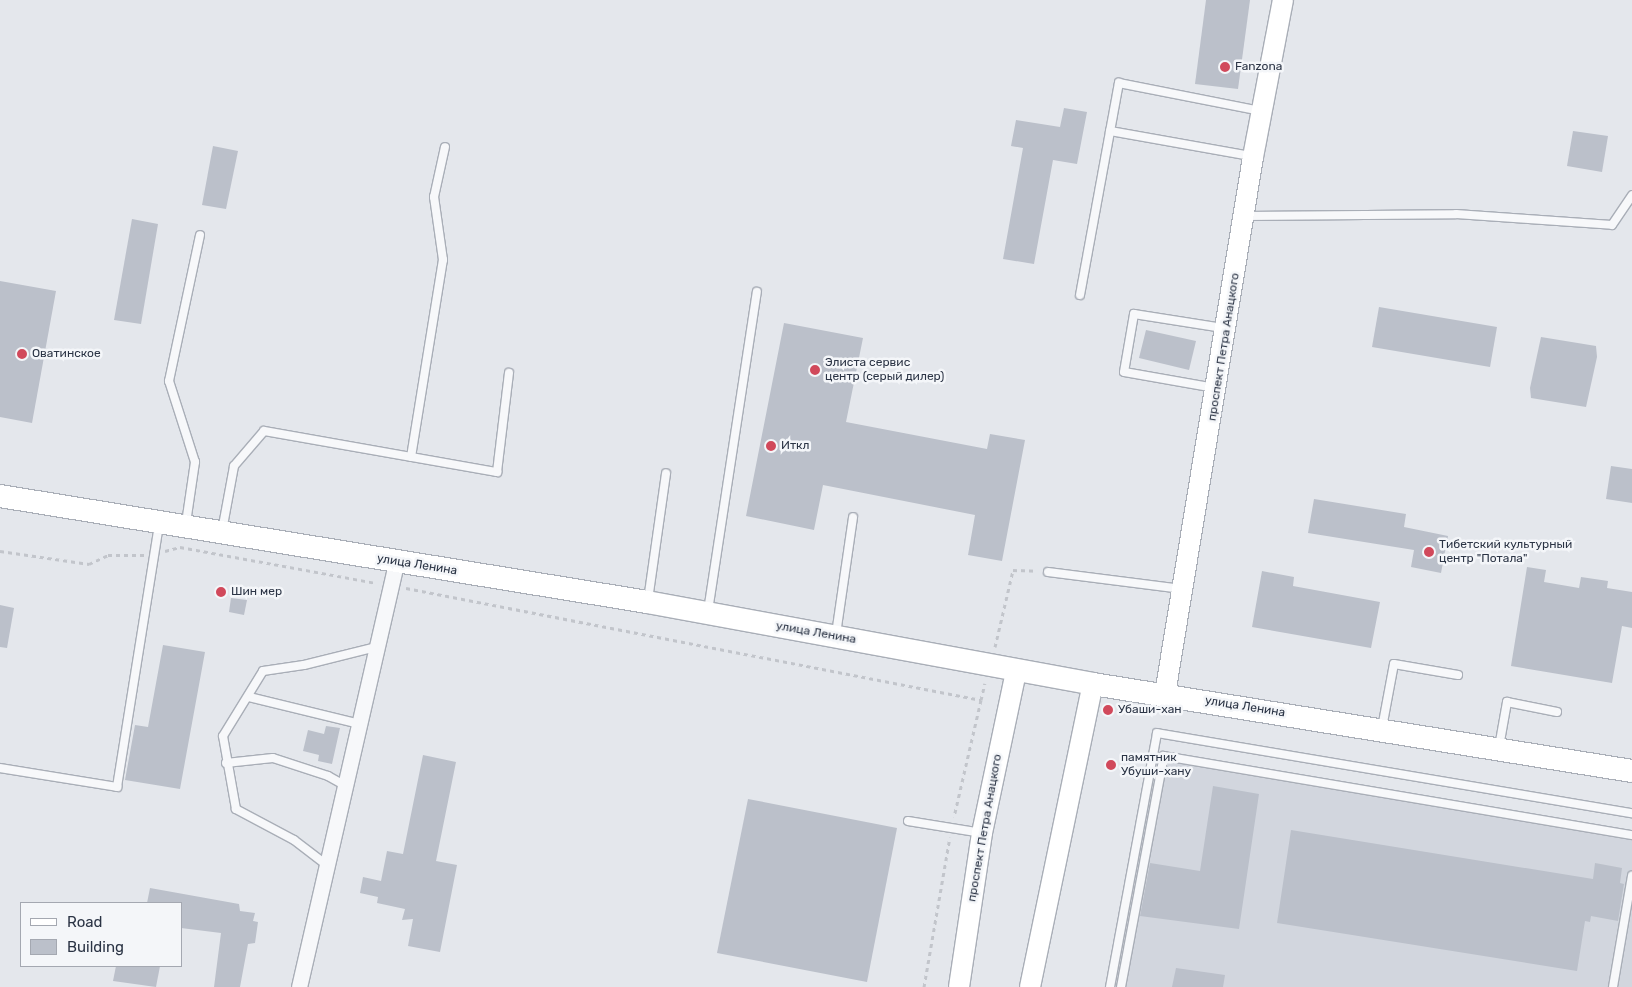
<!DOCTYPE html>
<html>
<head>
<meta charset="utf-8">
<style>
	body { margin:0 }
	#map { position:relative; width:1632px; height:987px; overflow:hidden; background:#e4e7ec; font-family:Rubik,sans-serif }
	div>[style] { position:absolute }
	.built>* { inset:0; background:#d2d6de }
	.building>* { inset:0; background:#bbc0ca }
	.path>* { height:3px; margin-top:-1.5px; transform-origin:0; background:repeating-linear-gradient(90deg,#c2c5cb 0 4px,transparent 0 8px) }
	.roads { filter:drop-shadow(1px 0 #a9aeb7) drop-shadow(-1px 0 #a9aeb7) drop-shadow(0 1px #a9aeb7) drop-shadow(0 -1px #a9aeb7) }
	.lane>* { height:8px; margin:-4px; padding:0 4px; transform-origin:4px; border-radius:4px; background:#f7f8fa }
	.street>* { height:15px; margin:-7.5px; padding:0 7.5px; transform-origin:7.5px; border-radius:7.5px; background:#f7f8fa }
	.secondary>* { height:20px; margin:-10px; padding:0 10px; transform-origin:10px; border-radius:10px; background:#fff }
	.primary>* { height:22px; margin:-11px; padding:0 11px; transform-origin:11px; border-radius:11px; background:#fff }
	.dots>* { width:14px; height:14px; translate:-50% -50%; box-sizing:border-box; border:2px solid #f4f6f9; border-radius:50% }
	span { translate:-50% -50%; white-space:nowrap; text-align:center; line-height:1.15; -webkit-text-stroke:5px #f4f6f9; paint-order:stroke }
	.poi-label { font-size:12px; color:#2b3445 }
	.left { translate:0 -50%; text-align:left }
	.street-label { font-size:12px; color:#2b3445 }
	.legend { position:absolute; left:20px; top:902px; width:162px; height:65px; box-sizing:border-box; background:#f4f6f9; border:1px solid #a4a8b1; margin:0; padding:6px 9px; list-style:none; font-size:15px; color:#2b3445 }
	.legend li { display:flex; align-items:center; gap:10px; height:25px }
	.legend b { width:25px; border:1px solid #a4a8b1 }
</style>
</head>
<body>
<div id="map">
	<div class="built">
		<i style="clip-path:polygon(1164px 756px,1632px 835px,1632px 987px,1121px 987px)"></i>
	</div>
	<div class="building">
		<i style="clip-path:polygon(1206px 0,1250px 0,1238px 89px,1195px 84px)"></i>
		<i style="clip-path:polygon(1064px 108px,1087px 112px,1077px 164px,1053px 160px,1034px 264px,1003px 259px,1023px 148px,1011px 146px,1016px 120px,1060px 127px)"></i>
		<i style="clip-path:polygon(1573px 131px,1608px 136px,1602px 172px,1567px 166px)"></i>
		<i style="clip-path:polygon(213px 146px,238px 151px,226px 209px,202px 205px)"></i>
		<i style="clip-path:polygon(132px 219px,158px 224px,141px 324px,114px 320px)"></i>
		<i style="clip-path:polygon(0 281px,56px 291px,32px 423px,0 417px)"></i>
		<i style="clip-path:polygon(1379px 307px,1497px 327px,1490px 367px,1372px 347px)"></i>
		<i style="clip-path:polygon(784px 323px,863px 338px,846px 422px,987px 449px,990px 434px,1025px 440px,1002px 561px,968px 555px,975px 515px,823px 485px,814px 530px,746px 516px)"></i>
		<i style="clip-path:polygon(1146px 330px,1196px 341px,1189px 370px,1139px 358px)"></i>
		<i style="clip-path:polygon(1541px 337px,1596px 346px,1597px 357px,1586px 407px,1531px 398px,1530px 388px)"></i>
		<i style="clip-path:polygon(1611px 466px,1632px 469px,1632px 503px,1606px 499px)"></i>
		<i style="clip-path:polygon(1314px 499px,1406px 514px,1404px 527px,1448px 536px,1441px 573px,1411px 567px,1414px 550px,1308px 533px)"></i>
		<i style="clip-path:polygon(1527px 567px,1546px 570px,1544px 582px,1579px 588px,1581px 577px,1608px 581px,1607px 588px,1632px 592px,1632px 628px,1622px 626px,1612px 683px,1511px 666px)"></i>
		<i style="clip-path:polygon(1262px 571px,1294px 577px,1293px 586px,1380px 602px,1371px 648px,1252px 627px)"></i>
		<i style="clip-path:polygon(231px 598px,247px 600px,244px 615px,229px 612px)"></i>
		<i style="clip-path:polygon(0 605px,14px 608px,7px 648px,0 647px)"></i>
		<i style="clip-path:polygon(163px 645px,205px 652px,180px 789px,125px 780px,135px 725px,148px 727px)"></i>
		<i style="clip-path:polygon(326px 726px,340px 728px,332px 764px,318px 761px,319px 755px,303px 751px,308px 730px,324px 734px)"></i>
		<i style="clip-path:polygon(423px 755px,456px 762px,436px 861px,457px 865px,440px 952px,408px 946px,413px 919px,402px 920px,405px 909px,377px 903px,378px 897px,360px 893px,363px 877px,381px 881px,387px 851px,403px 854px)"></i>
		<i style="clip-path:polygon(1213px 786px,1259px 794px,1239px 929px,1140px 916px,1150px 863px,1200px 871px)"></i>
		<i style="clip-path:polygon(748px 799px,897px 828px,867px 982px,717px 953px)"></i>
		<i style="clip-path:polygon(1291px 830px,1593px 879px,1595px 863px,1622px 868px,1620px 883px,1624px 884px,1618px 921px,1591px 916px,1590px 922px,1585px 921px,1577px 971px,1277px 923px)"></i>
		<i style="clip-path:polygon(150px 888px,239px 904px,240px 911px,255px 913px,253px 921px,258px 922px,255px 943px,248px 944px,240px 987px,214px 987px,221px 933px,181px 928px,181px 903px,147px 903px)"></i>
		<i style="clip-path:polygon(116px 966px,160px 966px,156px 987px,113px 981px)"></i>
		<i style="clip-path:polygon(1176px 968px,1225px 975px,1223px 987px,1172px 987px)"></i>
	</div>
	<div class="path">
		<i style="left:0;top:551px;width:90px;rotate:8.3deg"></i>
		<i style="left:89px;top:564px;width:21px;rotate:-25deg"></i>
		<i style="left:108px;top:555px;width:36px"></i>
		<i style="left:165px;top:551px;width:16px;rotate:-15deg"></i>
		<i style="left:180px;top:547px;width:200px;rotate:10.4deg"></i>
		<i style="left:406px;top:588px;width:586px;rotate:11.02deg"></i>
		<i style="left:981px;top:700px;width:120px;rotate:103deg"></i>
		<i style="left:995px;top:647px;width:79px;rotate:-76.8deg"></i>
		<i style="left:1013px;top:570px;width:24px;rotate:2deg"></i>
		<i style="left:981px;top:700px;width:17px;rotate:-77deg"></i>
		<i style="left:924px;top:987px;width:152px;rotate:-80.2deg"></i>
	</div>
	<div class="roads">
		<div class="lane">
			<i style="left:1110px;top:131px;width:143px;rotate:10.1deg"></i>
			<i style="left:1245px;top:216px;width:211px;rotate:-0.5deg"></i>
			<i style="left:1456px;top:214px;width:156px;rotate:4deg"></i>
			<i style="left:1612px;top:225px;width:36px;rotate:-56deg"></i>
			<i style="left:1080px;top:295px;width:216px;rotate:-79.6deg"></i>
			<i style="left:1119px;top:83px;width:145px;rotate:11.2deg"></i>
			<i style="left:1215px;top:388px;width:92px;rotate:-170deg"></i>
			<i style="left:1124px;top:372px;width:59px;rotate:-80.2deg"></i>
			<i style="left:1134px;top:314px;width:90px;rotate:8.9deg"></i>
			<i style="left:411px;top:457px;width:200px;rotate:-80.8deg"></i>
			<i style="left:443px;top:260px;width:64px;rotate:-98.1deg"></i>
			<i style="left:434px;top:197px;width:51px;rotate:-77.6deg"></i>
			<i style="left:186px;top:523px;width:62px;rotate:-81.6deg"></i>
			<i style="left:195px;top:462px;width:85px;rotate:-107.8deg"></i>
			<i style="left:169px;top:381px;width:149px;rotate:-78deg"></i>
			<i style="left:222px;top:531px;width:66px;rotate:-79.5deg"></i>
			<i style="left:234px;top:466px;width:46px;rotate:-49.4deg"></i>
			<i style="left:264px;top:431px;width:237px;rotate:10deg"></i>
			<i style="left:497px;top:472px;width:100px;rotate:-83.1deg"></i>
			<i style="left:1048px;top:572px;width:135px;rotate:7.2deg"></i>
			<i style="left:648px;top:600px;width:128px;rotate:-81.9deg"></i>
			<i style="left:708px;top:611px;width:323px;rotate:-81.3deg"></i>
			<i style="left:836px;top:634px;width:118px;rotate:-81.7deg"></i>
			<i style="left:249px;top:697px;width:114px;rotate:13.7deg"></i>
			<i style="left:1382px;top:728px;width:65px;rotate:-79.4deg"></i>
			<i style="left:1394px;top:664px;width:65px;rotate:9.8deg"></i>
			<i style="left:1499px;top:747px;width:46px;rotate:-79.9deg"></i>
			<i style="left:1507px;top:702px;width:51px;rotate:11.3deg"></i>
			<i style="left:226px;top:763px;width:47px;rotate:-6.1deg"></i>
			<i style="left:273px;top:758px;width:58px;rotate:18.1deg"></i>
			<i style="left:328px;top:776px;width:21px;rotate:29deg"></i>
			<i style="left:0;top:768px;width:119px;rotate:9.2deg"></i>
			<i style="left:117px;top:787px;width:266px;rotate:-80.9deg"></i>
			<i style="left:908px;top:821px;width:75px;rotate:9.2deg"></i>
			<i style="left:328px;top:866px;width:43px;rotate:-142.6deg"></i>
			<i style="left:294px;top:840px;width:66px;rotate:-151.9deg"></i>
			<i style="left:236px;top:809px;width:74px;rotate:-100.1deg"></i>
			<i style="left:223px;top:736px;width:76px;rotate:-58.4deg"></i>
			<i style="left:263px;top:671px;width:41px;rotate:-8.3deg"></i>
			<i style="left:304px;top:665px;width:75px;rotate:-13.9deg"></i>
			<i style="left:1110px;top:987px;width:258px;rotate:-79.5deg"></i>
			<i style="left:1157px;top:733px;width:482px;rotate:9.6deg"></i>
			<i style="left:1121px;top:987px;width:235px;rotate:-79.5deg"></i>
			<i style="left:1164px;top:756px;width:475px;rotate:9.6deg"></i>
			<i style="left:1613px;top:987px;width:113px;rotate:-80.3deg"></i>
		</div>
		<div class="street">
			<i style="left:299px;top:987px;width:436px;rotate:-77.1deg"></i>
		</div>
		<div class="secondary">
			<i style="left:1165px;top:694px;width:544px;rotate:-80.69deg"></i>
			<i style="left:1253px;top:157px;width:160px;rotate:-79.2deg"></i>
			<i style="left:959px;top:987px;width:156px;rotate:-81.5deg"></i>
			<i style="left:982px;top:833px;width:166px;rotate:-78.1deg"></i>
			<i style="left:1030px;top:987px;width:309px;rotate:-78.3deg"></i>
		</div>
		<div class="primary">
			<i style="left:0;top:496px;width:656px;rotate:9.3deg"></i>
			<i style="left:647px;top:602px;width:453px;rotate:10.4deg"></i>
			<i style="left:1093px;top:684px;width:546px;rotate:9.17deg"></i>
		</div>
	</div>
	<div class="dots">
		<i style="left:1225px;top:67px;background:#d1495b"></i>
		<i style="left:22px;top:354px;background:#d1495b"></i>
		<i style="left:815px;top:370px;background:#d1495b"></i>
		<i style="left:771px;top:446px;background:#d1495b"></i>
		<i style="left:1429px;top:552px;background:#d1495b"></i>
		<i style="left:221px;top:592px;background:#d1495b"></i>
		<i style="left:1108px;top:710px;background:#d1495b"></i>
		<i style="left:1111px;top:765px;background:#d1495b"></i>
	</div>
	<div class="poi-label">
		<span class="left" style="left:1235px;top:67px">Fanzona</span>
		<span class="left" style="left:32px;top:354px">Оватинское</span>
		<span class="left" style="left:825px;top:370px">Элиста сервис<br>центр (серый дилер)</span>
		<span class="left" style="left:781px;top:446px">Иткл</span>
		<span class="left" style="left:1439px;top:552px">Тибетский культурный<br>центр "Потала"</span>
		<span class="left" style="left:231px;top:592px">Шин мер</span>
		<span class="left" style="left:1118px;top:710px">Убаши-хан</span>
		<span class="left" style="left:1121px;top:765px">памятник<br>Убуши-хану</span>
	</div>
	<div class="street-label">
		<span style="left:1224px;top:347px;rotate:-81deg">проспект Петра Анацкого</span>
		<span style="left:417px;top:565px;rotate:9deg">улица Ленина</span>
		<span style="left:816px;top:633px;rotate:10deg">улица Ленина</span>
		<span style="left:1245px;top:707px;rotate:9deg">улица Ленина</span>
		<span style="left:985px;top:828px;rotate:-80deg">проспект Петра Анацкого</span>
	</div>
	<ul class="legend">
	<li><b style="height:6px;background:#fff"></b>Road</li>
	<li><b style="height:14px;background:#bbc0ca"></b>Building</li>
	</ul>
</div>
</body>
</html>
